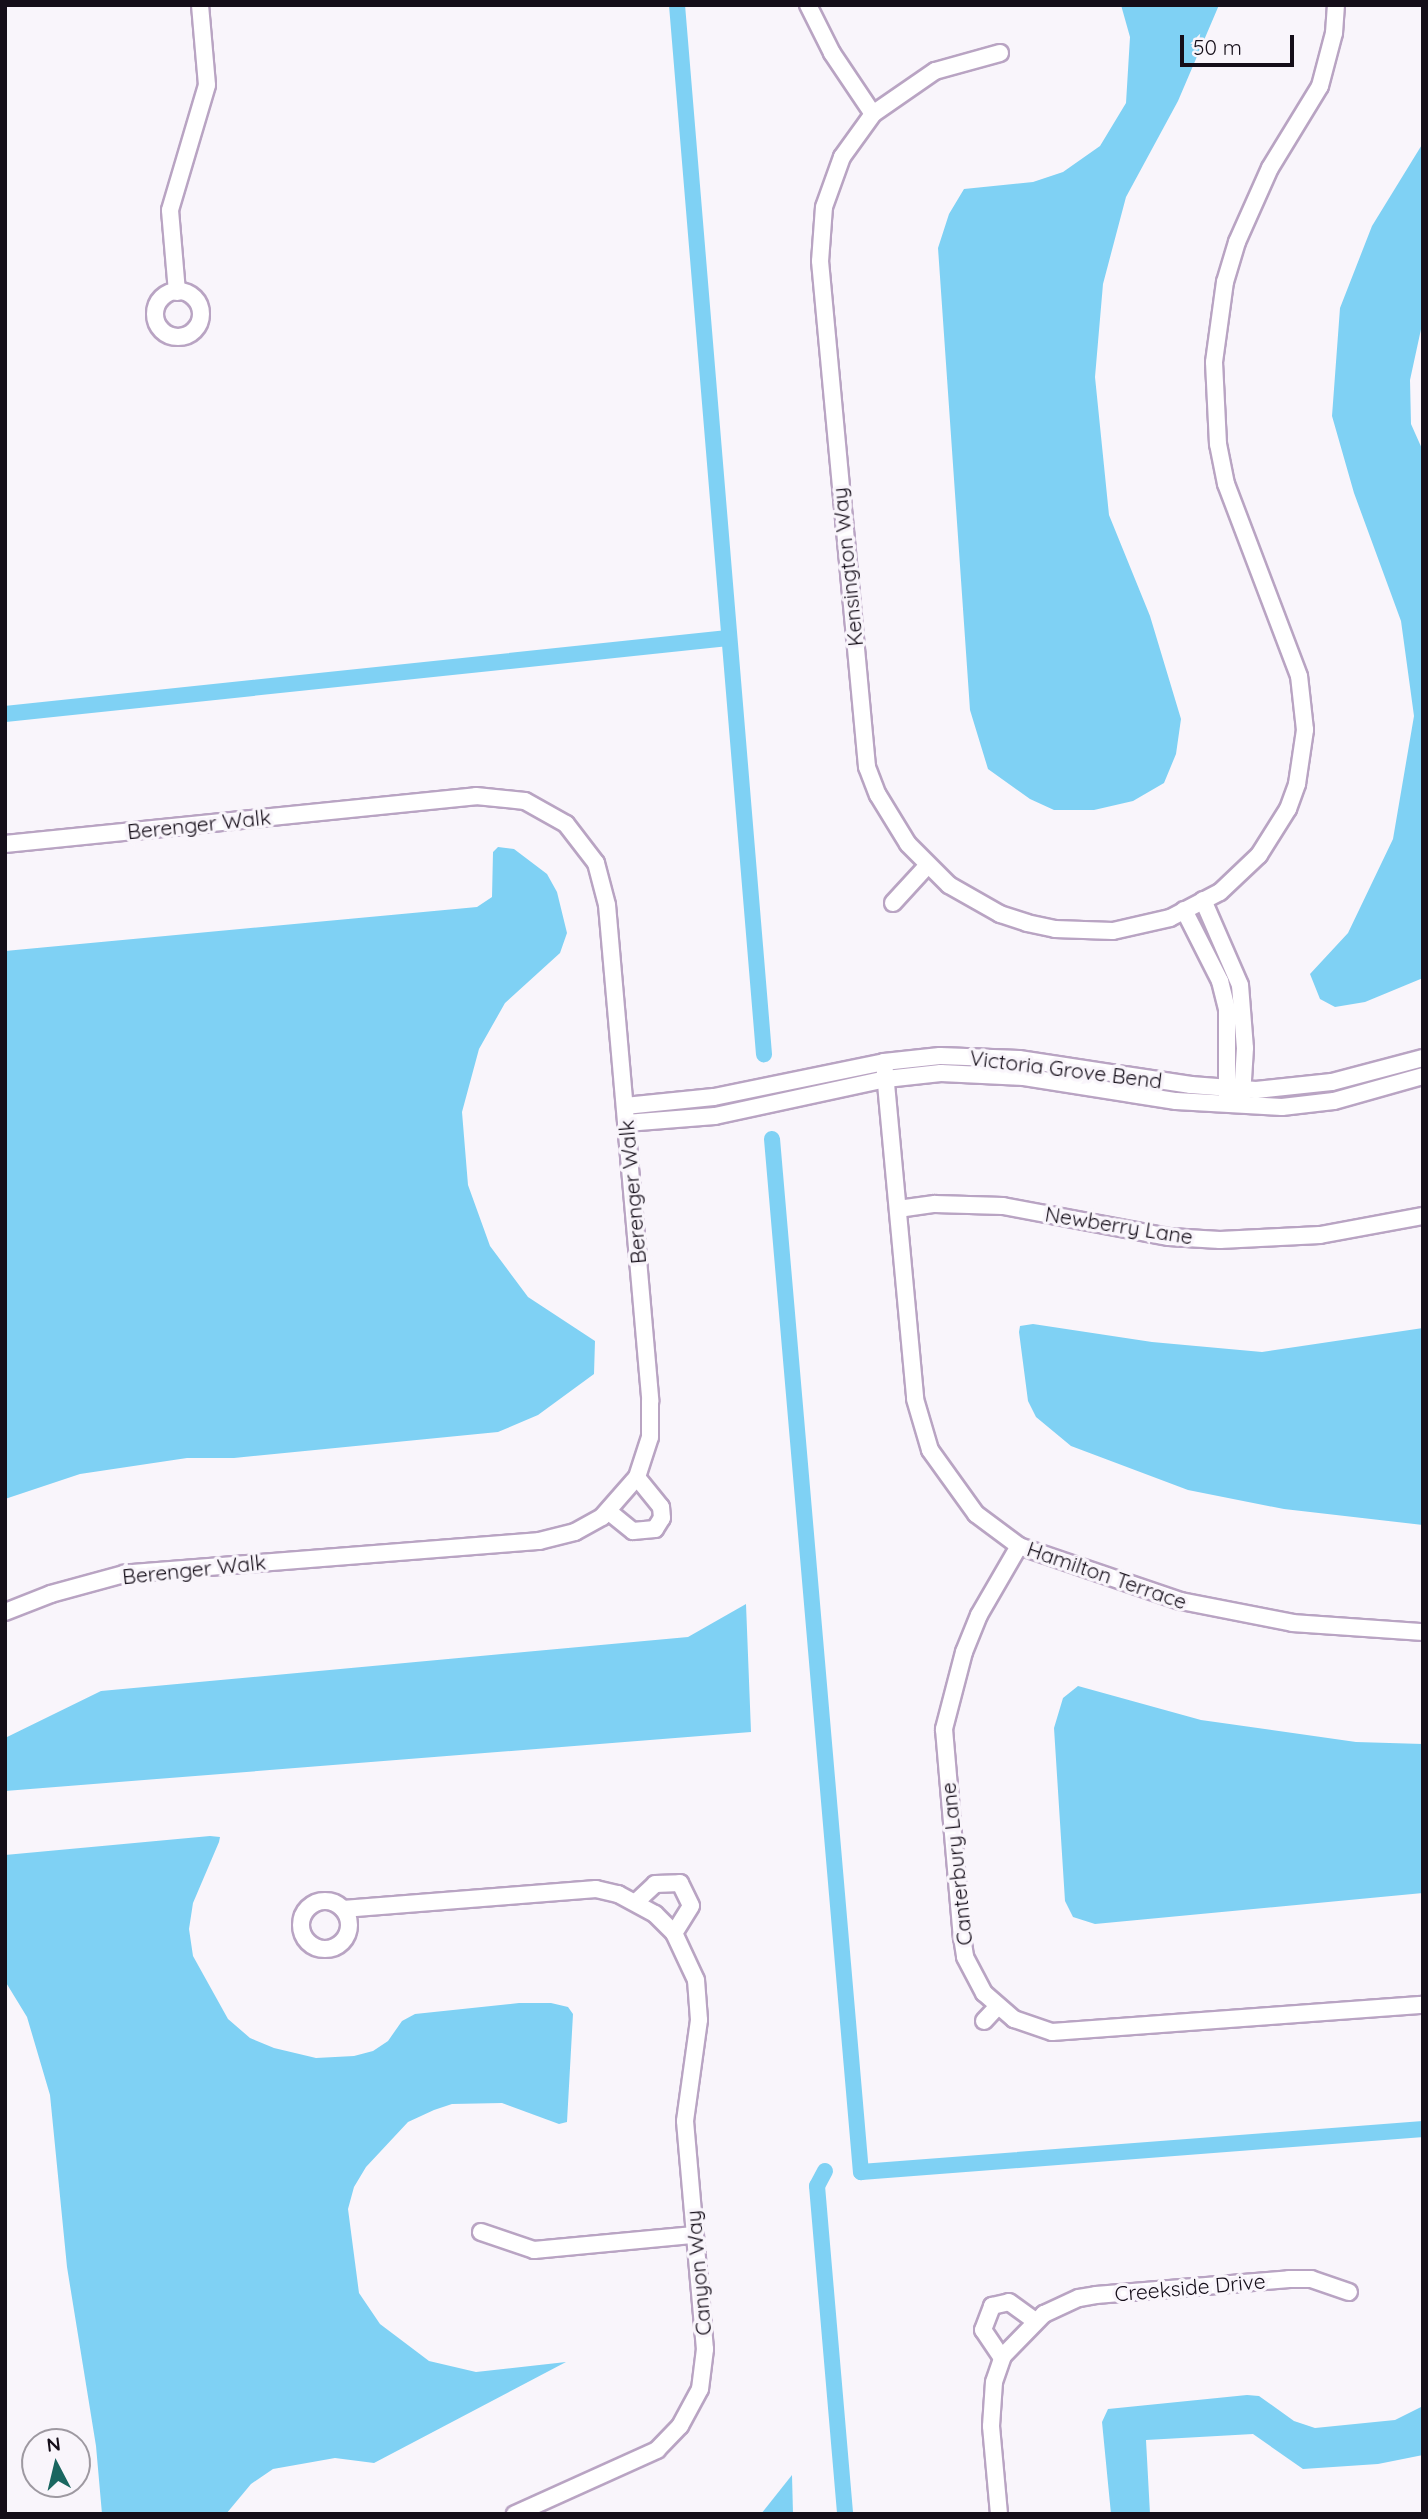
<!DOCTYPE html>
<html>
<head>
<meta charset="utf-8">
<style>
	body { margin:0 }
	#map { position:relative; width:1428px; height:2519px; overflow:hidden; background:#f9f5fb; font-family:Quicksand,sans-serif }
	div>[style] { position:absolute }
	.water>* { inset:0; background:#7fd1f4 }
	.canal>* { height:16px; margin:-8px; padding:0 8px; transform-origin:8px; border-radius:8px; background:#7fd1f4 }
	.roads { filter:drop-shadow(2px 0 #b9a4c3) drop-shadow(-2px 0 #b9a4c3) drop-shadow(0 2px #b9a4c3) drop-shadow(0 -2px #b9a4c3) }
	.street>* { height:16px; margin:-8px; padding:0 8px; transform-origin:8px; border-radius:8px; background:#fff }
	.street>.ring { margin:-8px; padding:0; box-sizing:content-box; background:none; border:16px solid #fff; border-radius:50% }
	span { translate:-50% -50%; white-space:nowrap; text-align:center; line-height:1.15; -webkit-text-stroke:7px #f9f5fb; paint-order:stroke }
	.street-label { font-size:21px; color:#150e19 }
	.frame { position:absolute; inset:0; border:7px solid #150e19; pointer-events:none }
	.north { position:absolute; left:21px; top:2428px; width:70px; height:70px; box-sizing:border-box; background:#f9f5fb; border:2px solid #9e99a1; border-radius:50%; rotate:353deg; font-size:19px; font-weight:700; line-height:28px; text-align:center; color:#150e19 }
	.north::after { content:''; display:block; margin:auto; width:24px; height:32px; background:#1a6660; clip-path:polygon(50% 0,100% 100%,50% 72%,0 100%) }
	.scale { position:absolute; left:1180px; top:35px; width:114px; height:32px; box-sizing:border-box; border:4px solid #150e19; border-top:0; padding-left:9px; font-size:21px; line-height:24px; white-space:nowrap; color:#150e19; -webkit-text-stroke:5px #f9f5fb; paint-order:stroke }
</style>
</head>
<body>
<div id="map">
	<div class="water">
		<i style="clip-path:polygon(1121px 5px,1219px 5px,1178px 101px,1126px 197px,1103px 284px,1095px 377px,1109px 515px,1150px 616px,1181px 719px,1176px 754px,1164px 783px,1133px 801px,1094px 810px,1054px 810px,1030px 799px,988px 769px,970px 710px,938px 248px,949px 214px,964px 189px,1033px 182px,1063px 172px,1100px 146px,1126px 103px,1130px 37px)"></i>
		<i style="clip-path:polygon(1423px 143px,1423px 320px,1410px 380px,1411px 424px,1423px 451px,1423px 978px,1365px 1002px,1335px 1007px,1320px 999px,1310px 974px,1348px 933px,1393px 839px,1414px 716px,1401px 621px,1354px 493px,1332px 416px,1340px 308px,1372px 226px)"></i>
		<i style="clip-path:polygon(498px 847px,514px 849px,547px 874px,557px 892px,567px 933px,560px 953px,505px 1003px,479px 1049px,462px 1112px,468px 1185px,490px 1246px,528px 1297px,595px 1341px,594px 1374px,538px 1415px,498px 1432px,234px 1458px,187px 1458px,80px 1474px,5px 1499px,5px 951px,477px 907px,492px 897px,493px 852px)"></i>
		<i style="clip-path:polygon(1033px 1324px,1152px 1342px,1262px 1352px,1423px 1328px,1423px 1525px,1284px 1509px,1188px 1490px,1071px 1446px,1036px 1417px,1028px 1401px,1019px 1332px,1020px 1326px)"></i>
		<i style="clip-path:polygon(746px 1604px,751px 1732px,5px 1791px,5px 1738px,101px 1691px,688px 1637px)"></i>
		<i style="clip-path:polygon(1078px 1686px,1201px 1720px,1356px 1742px,1423px 1744px,1423px 1893px,1095px 1924px,1073px 1917px,1065px 1901px,1054px 1728px,1063px 1698px)"></i>
		<i style="clip-path:polygon(210px 1836px,220px 1837px,219px 1842px,193px 1903px,189px 1929px,193px 1956px,228px 2019px,250px 2038px,274px 2048px,316px 2058px,354px 2056px,373px 2051px,388px 2041px,402px 2021px,415px 2014px,519px 2003px,551px 2003px,568px 2007px,573px 2014px,567px 2122px,559px 2124px,502px 2103px,452px 2104px,434px 2110px,408px 2122px,366px 2167px,354px 2187px,348px 2209px,359px 2293px,380px 2324px,429px 2361px,476px 2372px,566px 2362px,374px 2463px,335px 2458px,273px 2469px,251px 2484px,226px 2514px,102px 2514px,96px 2446px,67px 2267px,50px 2095px,27px 2017px,5px 1981px,5px 1855px)"></i>
		<i style="clip-path:polygon(1247px 2395px,1259px 2396px,1294px 2421px,1315px 2428px,1395px 2420px,1423px 2406px,1423px 2455px,1378px 2464px,1303px 2469px,1253px 2434px,1146px 2440px,1150px 2514px,1111px 2514px,1102px 2422px,1108px 2409px)"></i>
		<i style="clip-path:polygon(792px 2475px,793px 2514px,761px 2514px)"></i>
	</div>
	<div class="canal">
		<i style="left:677px;top:5px;width:1053px;rotate:85.26deg"></i>
		<i style="left:5px;top:714px;width:727px;rotate:-6deg"></i>
		<i style="left:772px;top:1139px;width:1037px;rotate:85.08deg"></i>
		<i style="left:861px;top:2172px;width:564px;rotate:-4.38deg"></i>
		<i style="left:825px;top:2171px;width:17px;rotate:118deg"></i>
		<i style="left:817px;top:2186px;width:329px;rotate:85.1deg"></i>
	</div>
	<div class="roads">
		<div class="street">
			<i style="left:808px;top:5px;width:54px;rotate:63.4deg"></i>
			<i style="left:832px;top:53px;width:73px;rotate:56.1deg"></i>
			<i style="left:1000px;top:53px;width:67px;rotate:164.5deg"></i>
			<i style="left:935px;top:71px;width:75px;rotate:145.3deg"></i>
			<i style="left:873px;top:114px;width:53px;rotate:125.8deg"></i>
			<i style="left:842px;top:157px;width:53px;rotate:109.8deg"></i>
			<i style="left:824px;top:207px;width:54px;rotate:94.2deg"></i>
			<i style="left:820px;top:261px;width:508px;rotate:84.69deg"></i>
			<i style="left:867px;top:767px;width:30px;rotate:69deg"></i>
			<i style="left:878px;top:795px;width:57px;rotate:58.5deg"></i>
			<i style="left:908px;top:844px;width:58px;rotate:45deg"></i>
			<i style="left:949px;top:885px;width:59px;rotate:29.6deg"></i>
			<i style="left:1000px;top:914px;width:28px;rotate:18deg"></i>
			<i style="left:1027px;top:923px;width:29px;rotate:12deg"></i>
			<i style="left:1055px;top:929px;width:58px;rotate:2deg"></i>
			<i style="left:1113px;top:931px;width:58px;rotate:-12.8deg"></i>
			<i style="left:1170px;top:918px;width:56px;rotate:-27.5deg"></i>
			<i style="left:1220px;top:892px;width:54px;rotate:-43.5deg"></i>
			<i style="left:1259px;top:855px;width:54px;rotate:-57.8deg"></i>
			<i style="left:1288px;top:809px;width:27px;rotate:-70deg"></i>
			<i style="left:1297px;top:784px;width:55px;rotate:-81.6deg"></i>
			<i style="left:1305px;top:730px;width:54px;rotate:-96.3deg"></i>
			<i style="left:1299px;top:676px;width:205px;rotate:-110.8deg"></i>
			<i style="left:1226px;top:484px;width:41px;rotate:-101.3deg"></i>
			<i style="left:1218px;top:444px;width:82px;rotate:-92.8deg"></i>
			<i style="left:1214px;top:362px;width:81px;rotate:-82.2deg"></i>
			<i style="left:1225px;top:282px;width:42px;rotate:-73.3deg"></i>
			<i style="left:1237px;top:242px;width:81px;rotate:-66deg"></i>
			<i style="left:1270px;top:168px;width:96px;rotate:-58.6deg"></i>
			<i style="left:1320px;top:86px;width:55px;rotate:-75.2deg"></i>
			<i style="left:1334px;top:33px;width:28px;rotate:-86deg"></i>
			<i class="ring" style="left:155px;top:291px;width:30px;height:30px"></i>
			<i style="left:177px;top:292px;width:82px;rotate:-94.9deg"></i>
			<i style="left:170px;top:210px;width:130px;rotate:-73.5deg"></i>
			<i style="left:207px;top:85px;width:80px;rotate:-95deg"></i>
			<i style="left:5px;top:844px;width:473px;rotate:-5.8deg"></i>
			<i style="left:476px;top:796px;width:49px;rotate:5.8deg"></i>
			<i style="left:525px;top:801px;width:47px;rotate:29.3deg"></i>
			<i style="left:566px;top:824px;width:49px;rotate:52.4deg"></i>
			<i style="left:596px;top:863px;width:43px;rotate:75.3deg"></i>
			<i style="left:607px;top:905px;width:498px;rotate:85deg"></i>
			<i style="left:650px;top:1401px;width:36px;rotate:90deg"></i>
			<i style="left:650px;top:1437px;width:42px;rotate:108deg"></i>
			<i style="left:637px;top:1477px;width:53px;rotate:131.2deg"></i>
			<i style="left:602px;top:1517px;width:31px;rotate:151deg"></i>
			<i style="left:575px;top:1532px;width:37px;rotate:166deg"></i>
			<i style="left:539px;top:1541px;width:416px;rotate:175.5deg"></i>
			<i style="left:124px;top:1574px;width:76px;rotate:164.7deg"></i>
			<i style="left:51px;top:1594px;width:49px;rotate:158.6deg"></i>
			<i style="left:1203px;top:900px;width:93px;rotate:66.5deg"></i>
			<i style="left:1240px;top:985px;width:63px;rotate:85.5deg"></i>
			<i style="left:1245px;top:1048px;width:48px;rotate:93.6deg"></i>
			<i style="left:893px;top:903px;width:50px;rotate:-47.4deg"></i>
			<i style="left:1184px;top:910px;width:80px;rotate:63.1deg"></i>
			<i style="left:1220px;top:981px;width:30px;rotate:76deg"></i>
			<i style="left:1227px;top:1010px;width:87px;rotate:90deg"></i>
			<i style="left:884px;top:1062px;width:338px;rotate:84.7deg"></i>
			<i style="left:915px;top:1399px;width:53px;rotate:73.6deg"></i>
			<i style="left:930px;top:1450px;width:79px;rotate:54.3deg"></i>
			<i style="left:976px;top:1514px;width:54px;rotate:36.7deg"></i>
			<i style="left:1019px;top:1546px;width:171px;rotate:18.8deg"></i>
			<i style="left:1181px;top:1601px;width:114px;rotate:11.1deg"></i>
			<i style="left:1293px;top:1623px;width:130px;rotate:4deg"></i>
			<i style="left:625px;top:1106px;width:89px;rotate:-5.8deg"></i>
			<i style="left:714px;top:1097px;width:174px;rotate:-11.6deg"></i>
			<i style="left:884px;top:1062px;width:56px;rotate:-6.1deg"></i>
			<i style="left:940px;top:1056px;width:79px;rotate:2.2deg"></i>
			<i style="left:1019px;top:1059px;width:174px;rotate:8.6deg"></i>
			<i style="left:1191px;top:1085px;width:65px;rotate:4.4deg"></i>
			<i style="left:1256px;top:1090px;width:76px;rotate:-6deg"></i>
			<i style="left:1332px;top:1082px;width:94px;rotate:-14.8deg"></i>
			<i style="left:626px;top:1123px;width:89px;rotate:-4.5deg"></i>
			<i style="left:715px;top:1116px;width:175px;rotate:-12.2deg"></i>
			<i style="left:886px;top:1079px;width:55px;rotate:-6.2deg"></i>
			<i style="left:941px;top:1073px;width:83px;rotate:2.8deg"></i>
			<i style="left:1024px;top:1077px;width:154px;rotate:9deg"></i>
			<i style="left:1176px;top:1101px;width:106px;rotate:3.2deg"></i>
			<i style="left:1282px;top:1107px;width:52px;rotate:-6.6deg"></i>
			<i style="left:1334px;top:1101px;width:92px;rotate:-15.7deg"></i>
			<i style="left:898px;top:1209px;width:37px;rotate:-8deg"></i>
			<i style="left:935px;top:1204px;width:68px;rotate:1.7deg"></i>
			<i style="left:1003px;top:1206px;width:169px;rotate:10.6deg"></i>
			<i style="left:1169px;top:1237px;width:51px;rotate:3.4deg"></i>
			<i style="left:1220px;top:1240px;width:100px;rotate:-2.9deg"></i>
			<i style="left:1320px;top:1235px;width:105px;rotate:-10.5deg"></i>
			<i style="left:608px;top:1511px;width:32px;rotate:39deg"></i>
			<i style="left:633px;top:1531px;width:22px;rotate:-5deg"></i>
			<i style="left:655px;top:1529px;width:13px;rotate:-58deg"></i>
			<i style="left:662px;top:1518px;width:11px;rotate:-95deg"></i>
			<i style="left:661px;top:1507px;width:38px;rotate:-129deg"></i>
			<i style="left:1019px;top:1546px;width:80px;rotate:120.1deg"></i>
			<i style="left:979px;top:1615px;width:40px;rotate:112deg"></i>
			<i style="left:964px;top:1652px;width:80px;rotate:104.6deg"></i>
			<i style="left:944px;top:1729px;width:209px;rotate:85.1deg"></i>
			<i style="left:962px;top:1937px;width:20px;rotate:81deg"></i>
			<i style="left:965px;top:1957px;width:41px;rotate:62.2deg"></i>
			<i style="left:984px;top:1993px;width:40px;rotate:41deg"></i>
			<i style="left:1014px;top:2019px;width:40px;rotate:18.9deg"></i>
			<i style="left:1052px;top:2032px;width:372px;rotate:-4.2deg"></i>
			<i class="ring" style="left:301px;top:1901px;width:32px;height:32px"></i>
			<i style="left:636px;top:1902px;width:26px;rotate:-43deg"></i>
			<i style="left:655px;top:1884px;width:25px;rotate:-2deg"></i>
			<i style="left:680px;top:1883px;width:25px;rotate:64deg"></i>
			<i style="left:691px;top:1906px;width:32px;rotate:122deg"></i>
			<i style="left:343px;top:1909px;width:254px;rotate:-4.5deg"></i>
			<i style="left:596px;top:1889px;width:23px;rotate:13deg"></i>
			<i style="left:618px;top:1894px;width:42px;rotate:28.4deg"></i>
			<i style="left:655px;top:1914px;width:27px;rotate:45deg"></i>
			<i style="left:674px;top:1933px;width:52px;rotate:64.9deg"></i>
			<i style="left:696px;top:1980px;width:40px;rotate:85.7deg"></i>
			<i style="left:699px;top:2020px;width:102px;rotate:97.9deg"></i>
			<i style="left:685px;top:2121px;width:229px;rotate:85deg"></i>
			<i style="left:705px;top:2349px;width:40px;rotate:97.1deg"></i>
			<i style="left:700px;top:2389px;width:42px;rotate:118.4deg"></i>
			<i style="left:680px;top:2426px;width:33px;rotate:134deg"></i>
			<i style="left:657px;top:2450px;width:156px;rotate:155.7deg"></i>
			<i style="left:984px;top:2021px;width:19px;rotate:-47deg"></i>
			<i style="left:481px;top:2232px;width:56px;rotate:18.8deg"></i>
			<i style="left:534px;top:2250px;width:161px;rotate:-5.4deg"></i>
			<i style="left:1002px;top:2358px;width:34px;rotate:-124deg"></i>
			<i style="left:983px;top:2330px;width:26px;rotate:-69deg"></i>
			<i style="left:992px;top:2306px;width:17px;rotate:-13deg"></i>
			<i style="left:1009px;top:2302px;width:32px;rotate:36deg"></i>
			<i style="left:999px;top:2514px;width:88px;rotate:-95.2deg"></i>
			<i style="left:991px;top:2426px;width:44px;rotate:-86.1deg"></i>
			<i style="left:994px;top:2382px;width:28px;rotate:-71deg"></i>
			<i style="left:1003px;top:2356px;width:59px;rotate:-45.7deg"></i>
			<i style="left:1044px;top:2314px;width:38px;rotate:-25deg"></i>
			<i style="left:1079px;top:2298px;width:17px;rotate:-10deg"></i>
			<i style="left:1096px;top:2295px;width:194px;rotate:-4.7deg"></i>
			<i style="left:1289px;top:2279px;width:22px"></i>
			<i style="left:1311px;top:2279px;width:40px;rotate:18.9deg"></i>
		</div>
	</div>
	<div class="street-label">
		<span style="left:847px;top:567px;rotate:-96deg">Kensington Way</span>
		<span style="left:199px;top:824px;rotate:-6deg">Berenger Walk</span>
		<span style="left:1066px;top:1069px;rotate:7deg">Victoria Grove Bend</span>
		<span style="left:632px;top:1192px;rotate:-95deg">Berenger Walk</span>
		<span style="left:1119px;top:1225px;rotate:9deg">Newberry Lane</span>
		<span style="left:194px;top:1569px;rotate:-6deg">Berenger Walk</span>
		<span style="left:1107px;top:1575px;rotate:19deg">Hamilton Terrace</span>
		<span style="left:956px;top:1864px;rotate:-96deg">Canterbury Lane</span>
		<span style="left:698px;top:2273px;rotate:-95deg">Canyon Way</span>
		<span style="left:1190px;top:2287px;rotate:-5deg">Creekside Drive</span>
	</div>
	<div class="frame"></div>
	<div class="north">N</div>
	<div class="scale">50 m</div>
</div>
</body>
</html>
